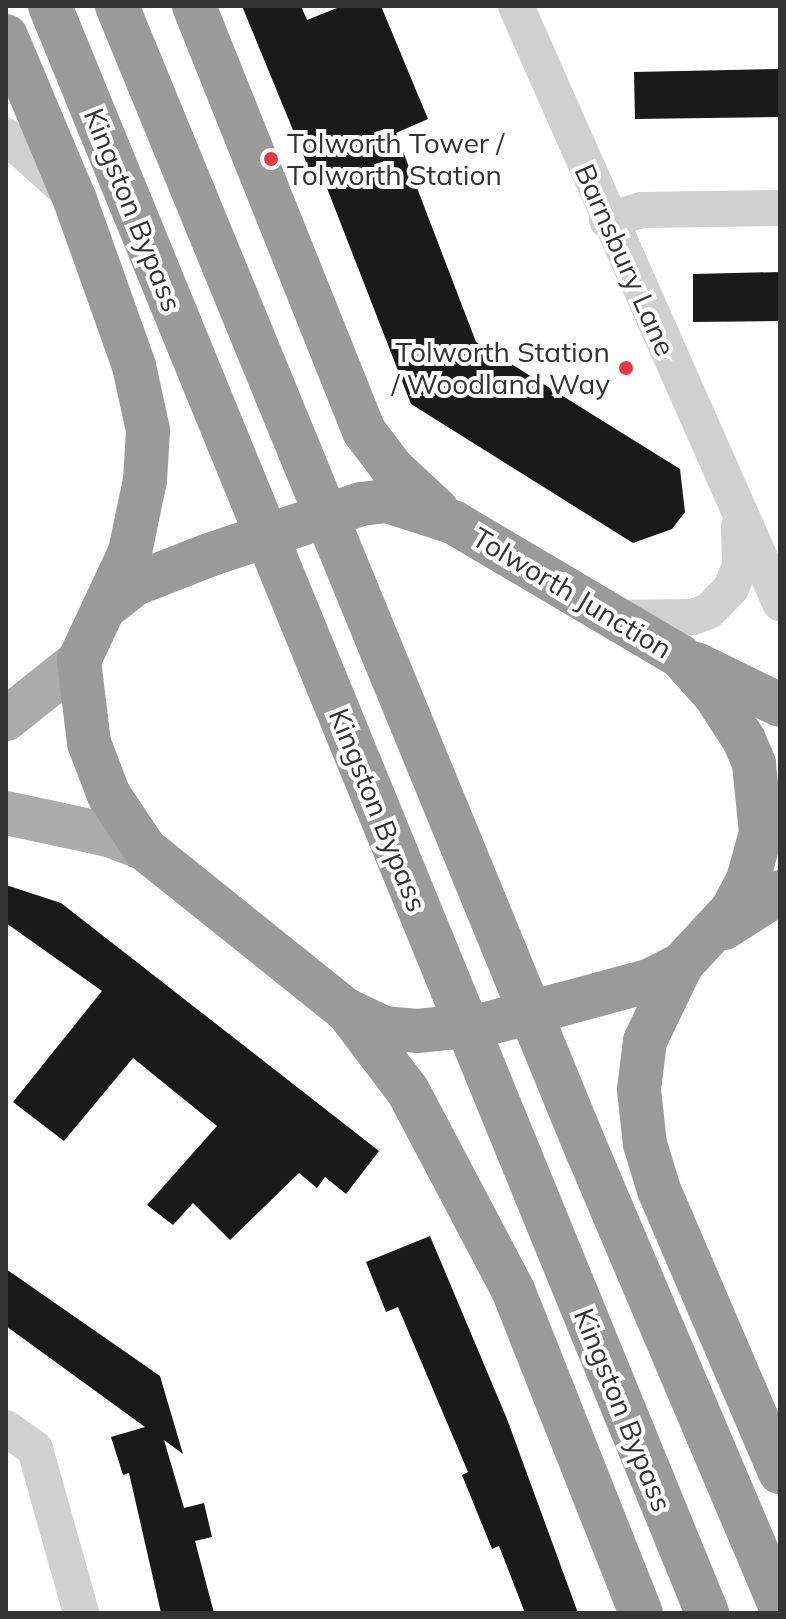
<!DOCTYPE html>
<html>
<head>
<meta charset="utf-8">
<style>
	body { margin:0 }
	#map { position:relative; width:786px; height:1619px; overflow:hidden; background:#fff; font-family:Mulish,sans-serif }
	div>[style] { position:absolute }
	.building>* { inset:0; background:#1a1a1a }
	.street>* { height:36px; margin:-18px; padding:0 18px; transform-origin:18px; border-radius:18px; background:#d0d0d0 }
	.primary>* { height:44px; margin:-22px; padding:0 22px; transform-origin:22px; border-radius:22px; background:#ababab }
	.highway>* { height:44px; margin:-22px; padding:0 22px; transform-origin:22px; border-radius:22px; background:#9a9a9a }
	.highway-bridge>* { height:44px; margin:-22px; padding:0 22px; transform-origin:22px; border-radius:22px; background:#9a9a9a }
	.dots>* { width:22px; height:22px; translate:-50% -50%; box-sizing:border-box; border:4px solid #fff; border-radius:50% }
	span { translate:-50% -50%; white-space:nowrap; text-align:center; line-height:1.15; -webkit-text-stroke:8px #fff; paint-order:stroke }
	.poi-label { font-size:28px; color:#333 }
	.left { translate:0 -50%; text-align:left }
	.right { translate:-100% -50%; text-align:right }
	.street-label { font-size:28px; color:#333 }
	.frame { position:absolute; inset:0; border:8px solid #333; pointer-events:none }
</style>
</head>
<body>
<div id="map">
	<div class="building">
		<i style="clip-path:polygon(242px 6px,301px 6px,307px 20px,342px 6px,381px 6px,428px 119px,396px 133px,476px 342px,680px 469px,685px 512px,672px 529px,633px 543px,411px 404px,318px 165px,309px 169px)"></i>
		<i style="clip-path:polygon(780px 69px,780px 117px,635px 119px,634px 72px)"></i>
		<i style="clip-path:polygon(780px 272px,780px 321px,693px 322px,693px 274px)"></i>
		<i style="clip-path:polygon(6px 885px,61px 903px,379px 1151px,346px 1194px,325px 1177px,317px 1188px,299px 1173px,230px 1240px,193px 1203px,173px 1225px,147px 1205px,217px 1126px,133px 1058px,64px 1141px,13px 1102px,102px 991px,6px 923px)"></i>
		<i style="clip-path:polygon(430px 1236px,507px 1419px,578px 1613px,525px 1613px,499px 1546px,492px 1549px,462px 1475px,468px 1472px,398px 1307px,386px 1312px,366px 1262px)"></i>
		<i style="clip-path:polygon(6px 1269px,160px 1376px,183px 1454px,164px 1440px,184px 1508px,204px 1503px,212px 1537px,195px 1541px,214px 1613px,161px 1613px,129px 1473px,123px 1475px,111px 1437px,145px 1427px,6px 1326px)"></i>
	</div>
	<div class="street">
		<i style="left:516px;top:6px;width:653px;rotate:66.14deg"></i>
		<i style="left:6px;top:136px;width:81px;rotate:42deg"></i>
		<i style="left:607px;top:220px;width:35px;rotate:-16deg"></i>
		<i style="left:641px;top:210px;width:139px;rotate:-0.8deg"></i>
		<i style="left:617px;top:618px;width:76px;rotate:-0.8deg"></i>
		<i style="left:693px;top:617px;width:17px;rotate:-21deg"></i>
		<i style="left:709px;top:611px;width:32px;rotate:-46deg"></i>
		<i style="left:731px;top:588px;width:24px;rotate:-68deg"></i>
		<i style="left:740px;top:566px;width:40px;rotate:-91.4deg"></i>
		<i style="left:6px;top:1428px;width:36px;rotate:36deg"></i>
		<i style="left:35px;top:1449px;width:170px;rotate:74.3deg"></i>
	</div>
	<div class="primary">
		<i style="left:6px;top:719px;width:93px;rotate:-38.5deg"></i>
		<i style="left:6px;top:813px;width:105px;rotate:12.1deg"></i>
		<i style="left:109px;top:835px;width:39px;rotate:21deg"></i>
	</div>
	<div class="highway">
		<i style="left:50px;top:6px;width:1736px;rotate:67.76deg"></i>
		<i style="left:117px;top:6px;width:1240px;rotate:67.68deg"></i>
		<i style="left:588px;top:1153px;width:492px;rotate:67deg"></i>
		<i style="left:194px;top:6px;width:458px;rotate:68.2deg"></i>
		<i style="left:364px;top:431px;width:46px;rotate:52.9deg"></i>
		<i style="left:392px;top:468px;width:62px;rotate:43deg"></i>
		<i style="left:6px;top:36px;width:178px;rotate:67.2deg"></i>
		<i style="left:75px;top:200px;width:176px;rotate:70.4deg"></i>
		<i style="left:134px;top:366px;width:66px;rotate:77.7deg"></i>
		<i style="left:148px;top:430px;width:50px;rotate:93.4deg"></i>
		<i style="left:145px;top:480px;width:74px;rotate:101.8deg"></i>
		<i style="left:130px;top:552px;width:120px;rotate:115.1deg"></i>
		<i style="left:79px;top:661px;width:83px;rotate:83deg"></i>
		<i style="left:89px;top:743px;width:56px;rotate:69deg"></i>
		<i style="left:109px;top:795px;width:65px;rotate:56.3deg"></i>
		<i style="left:145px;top:849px;width:258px;rotate:38.7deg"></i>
		<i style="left:346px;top:1010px;width:42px;rotate:25.3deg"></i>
		<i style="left:384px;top:1028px;width:33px;rotate:5deg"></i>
		<i style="left:361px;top:504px;width:26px;rotate:-7deg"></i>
		<i style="left:387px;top:501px;width:69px;rotate:17.7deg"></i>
		<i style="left:453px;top:522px;width:264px;rotate:30.6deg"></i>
		<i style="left:680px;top:656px;width:52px;rotate:48.1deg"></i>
		<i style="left:715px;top:695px;width:54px;rotate:57.2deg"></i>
		<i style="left:744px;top:740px;width:26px;rotate:67deg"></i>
		<i style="left:754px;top:764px;width:69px;rotate:84.2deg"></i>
		<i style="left:761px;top:833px;width:49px;rotate:105.5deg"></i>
		<i style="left:748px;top:880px;width:34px;rotate:118deg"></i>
		<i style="left:732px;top:910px;width:74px;rotate:132.8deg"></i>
		<i style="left:682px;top:964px;width:38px;rotate:153deg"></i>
		<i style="left:648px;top:981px;width:92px;rotate:164.9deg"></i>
		<i style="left:103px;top:609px;width:41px;rotate:-38deg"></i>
		<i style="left:135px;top:584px;width:79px;rotate:-21.4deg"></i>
		<i style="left:696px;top:664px;width:93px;rotate:26deg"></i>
		<i style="left:724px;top:928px;width:67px;rotate:-32.7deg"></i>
		<i style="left:682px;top:964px;width:85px;rotate:115.7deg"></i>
		<i style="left:645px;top:1041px;width:49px;rotate:97deg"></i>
		<i style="left:639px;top:1090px;width:54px;rotate:83.7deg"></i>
		<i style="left:645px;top:1144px;width:48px;rotate:73.1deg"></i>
		<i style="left:659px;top:1190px;width:307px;rotate:66.8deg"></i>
		<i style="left:348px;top:1012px;width:99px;rotate:52.8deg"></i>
		<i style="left:408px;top:1091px;width:225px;rotate:62.2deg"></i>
		<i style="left:513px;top:1290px;width:347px;rotate:68.4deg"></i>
	</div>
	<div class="highway-bridge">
		<i style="left:209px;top:555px;width:160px;rotate:-18.5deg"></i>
		<i style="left:417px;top:1031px;width:69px;rotate:-5.8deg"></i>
		<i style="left:486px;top:1024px;width:75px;rotate:-14.6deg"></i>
	</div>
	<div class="dots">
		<i style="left:271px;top:159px;background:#e63946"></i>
		<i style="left:626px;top:368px;background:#e63946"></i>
	</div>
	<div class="poi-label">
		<span class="left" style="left:287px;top:159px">Tolworth Tower /<br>Tolworth Station</span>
		<span class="right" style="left:610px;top:368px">Tolworth Station<br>/ Woodland Way</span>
	</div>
	<div class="street-label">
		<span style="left:133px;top:210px;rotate:68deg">Kingston Bypass</span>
		<span style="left:625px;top:260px;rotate:66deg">Barnsbury Lane</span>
		<span style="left:572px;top:593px;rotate:31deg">Tolworth Junction</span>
		<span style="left:378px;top:810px;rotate:68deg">Kingston Bypass</span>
		<span style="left:623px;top:1410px;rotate:68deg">Kingston Bypass</span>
	</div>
	<div class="frame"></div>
</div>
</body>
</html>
